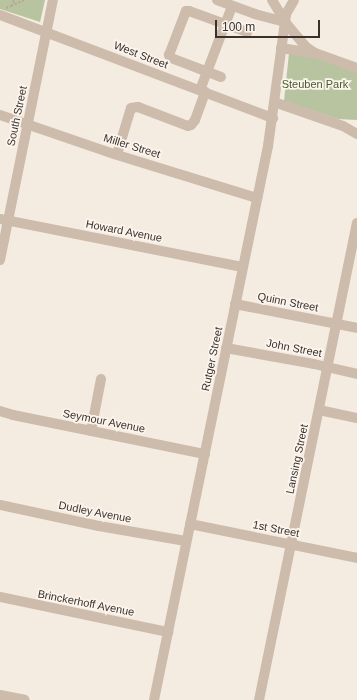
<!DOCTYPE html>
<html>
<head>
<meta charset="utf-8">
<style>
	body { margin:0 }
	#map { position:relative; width:357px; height:700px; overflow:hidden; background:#f4ebe1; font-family:Arial,sans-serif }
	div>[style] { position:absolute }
	.green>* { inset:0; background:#b8c4a0 }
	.path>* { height:1.5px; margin-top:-0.75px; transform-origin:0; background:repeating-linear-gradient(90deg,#b9a596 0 2px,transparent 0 4px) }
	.minor>* { height:10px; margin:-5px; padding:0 5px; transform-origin:5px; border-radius:5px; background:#cdbbac }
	span { translate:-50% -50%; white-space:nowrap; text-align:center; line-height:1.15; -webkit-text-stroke:3.5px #fbf5ee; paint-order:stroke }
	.street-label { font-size:11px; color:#3b302b }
	.park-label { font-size:11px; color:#4a5a2e }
	.scale { position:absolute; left:215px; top:20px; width:105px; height:18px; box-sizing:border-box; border:2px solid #3b302b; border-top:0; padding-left:5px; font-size:12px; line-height:14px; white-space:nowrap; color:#3b302b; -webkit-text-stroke:3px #fbf5ee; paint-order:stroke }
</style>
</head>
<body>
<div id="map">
	<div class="green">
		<i style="clip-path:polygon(0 0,45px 0,40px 22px,0 9px)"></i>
		<i style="clip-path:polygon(289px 53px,307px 55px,357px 72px,357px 120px,338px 119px,284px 101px)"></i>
	</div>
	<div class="path">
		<i style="left:11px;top:6px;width:14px;rotate:-25deg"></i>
		<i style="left:6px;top:8px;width:5px;rotate:-22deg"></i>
		<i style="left:11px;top:6px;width:7px;rotate:-63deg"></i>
	</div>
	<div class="minor">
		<i style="left:217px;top:0;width:40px;rotate:20.2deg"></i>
		<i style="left:255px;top:14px;width:31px;rotate:15deg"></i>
		<i style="left:272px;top:0;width:26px;rotate:59deg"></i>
		<i style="left:285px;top:22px;width:33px;rotate:50deg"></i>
		<i style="left:306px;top:47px;width:11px;rotate:34deg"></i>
		<i style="left:315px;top:53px;width:45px;rotate:19.7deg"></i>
		<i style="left:0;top:15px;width:292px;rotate:20.7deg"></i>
		<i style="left:281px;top:48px;width:30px;rotate:9deg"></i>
		<i style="left:221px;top:77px;width:53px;rotate:-159.2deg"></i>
		<i style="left:171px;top:58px;width:4px;rotate:-124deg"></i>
		<i style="left:169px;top:55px;width:47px;rotate:-68.9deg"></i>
		<i style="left:186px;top:11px;width:3px"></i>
		<i style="left:189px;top:11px;width:62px;rotate:19.9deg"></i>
		<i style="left:200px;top:90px;width:90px;rotate:-69.1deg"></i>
		<i style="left:274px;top:102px;width:73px;rotate:19.2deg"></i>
		<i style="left:343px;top:126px;width:16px;rotate:30deg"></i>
		<i style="left:0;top:115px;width:120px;rotate:18.9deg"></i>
		<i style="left:114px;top:154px;width:150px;rotate:17.1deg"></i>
		<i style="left:117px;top:154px;width:48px;rotate:-73.1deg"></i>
		<i style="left:131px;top:108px;width:7px;rotate:-8deg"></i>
		<i style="left:138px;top:107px;width:53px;rotate:20.8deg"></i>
		<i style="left:188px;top:126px;width:3px;rotate:-18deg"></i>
		<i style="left:191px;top:125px;width:6px;rotate:-51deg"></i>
		<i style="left:195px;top:120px;width:30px;rotate:-70deg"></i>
		<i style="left:0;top:219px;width:247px;rotate:11.2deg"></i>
		<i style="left:0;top:260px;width:265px;rotate:-78.5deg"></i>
		<i style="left:235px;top:304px;width:124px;rotate:11.1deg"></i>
		<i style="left:226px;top:348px;width:89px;rotate:10.3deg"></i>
		<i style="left:314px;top:364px;width:44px;rotate:13.1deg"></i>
		<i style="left:319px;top:410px;width:39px;rotate:12deg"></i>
		<i style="left:0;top:411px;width:14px;rotate:17deg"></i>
		<i style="left:13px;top:415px;width:196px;rotate:11.5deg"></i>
		<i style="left:91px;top:431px;width:53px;rotate:-79.1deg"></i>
		<i style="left:0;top:505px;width:101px;rotate:12deg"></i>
		<i style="left:99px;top:526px;width:88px;rotate:9.8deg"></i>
		<i style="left:190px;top:524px;width:170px;rotate:11.5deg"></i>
		<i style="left:0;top:597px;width:172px;rotate:11.8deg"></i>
		<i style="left:0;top:695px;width:25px;rotate:11deg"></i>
		<i style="left:154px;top:700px;width:566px;rotate:-78.37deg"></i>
		<i style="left:268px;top:146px;width:133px;rotate:-82.2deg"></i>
		<i style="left:286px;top:14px;width:16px;rotate:-60deg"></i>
		<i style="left:259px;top:700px;width:487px;rotate:-78.4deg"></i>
	</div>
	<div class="street-label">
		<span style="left:141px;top:55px;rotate:21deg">West Street</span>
		<span style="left:17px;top:116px;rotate:-78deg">South Street</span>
		<span style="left:132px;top:146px;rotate:17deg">Miller Street</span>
		<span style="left:124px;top:231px;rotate:11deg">Howard Avenue</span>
		<span style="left:288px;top:302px;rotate:11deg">Quinn Street</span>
		<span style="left:294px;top:348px;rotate:11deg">John Street</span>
		<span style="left:212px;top:359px;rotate:-78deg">Rutger Street</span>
		<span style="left:104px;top:421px;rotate:11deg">Seymour Avenue</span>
		<span style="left:297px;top:459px;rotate:-78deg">Lansing Street</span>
		<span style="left:95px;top:512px;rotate:11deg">Dudley Avenue</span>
		<span style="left:276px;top:529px;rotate:11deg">1st Street</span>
		<span style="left:86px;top:603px;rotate:11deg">Brinckerhoff Avenue</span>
	</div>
	<div class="park-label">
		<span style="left:315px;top:84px">Steuben Park</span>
	</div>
	<div class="scale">100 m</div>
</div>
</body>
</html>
